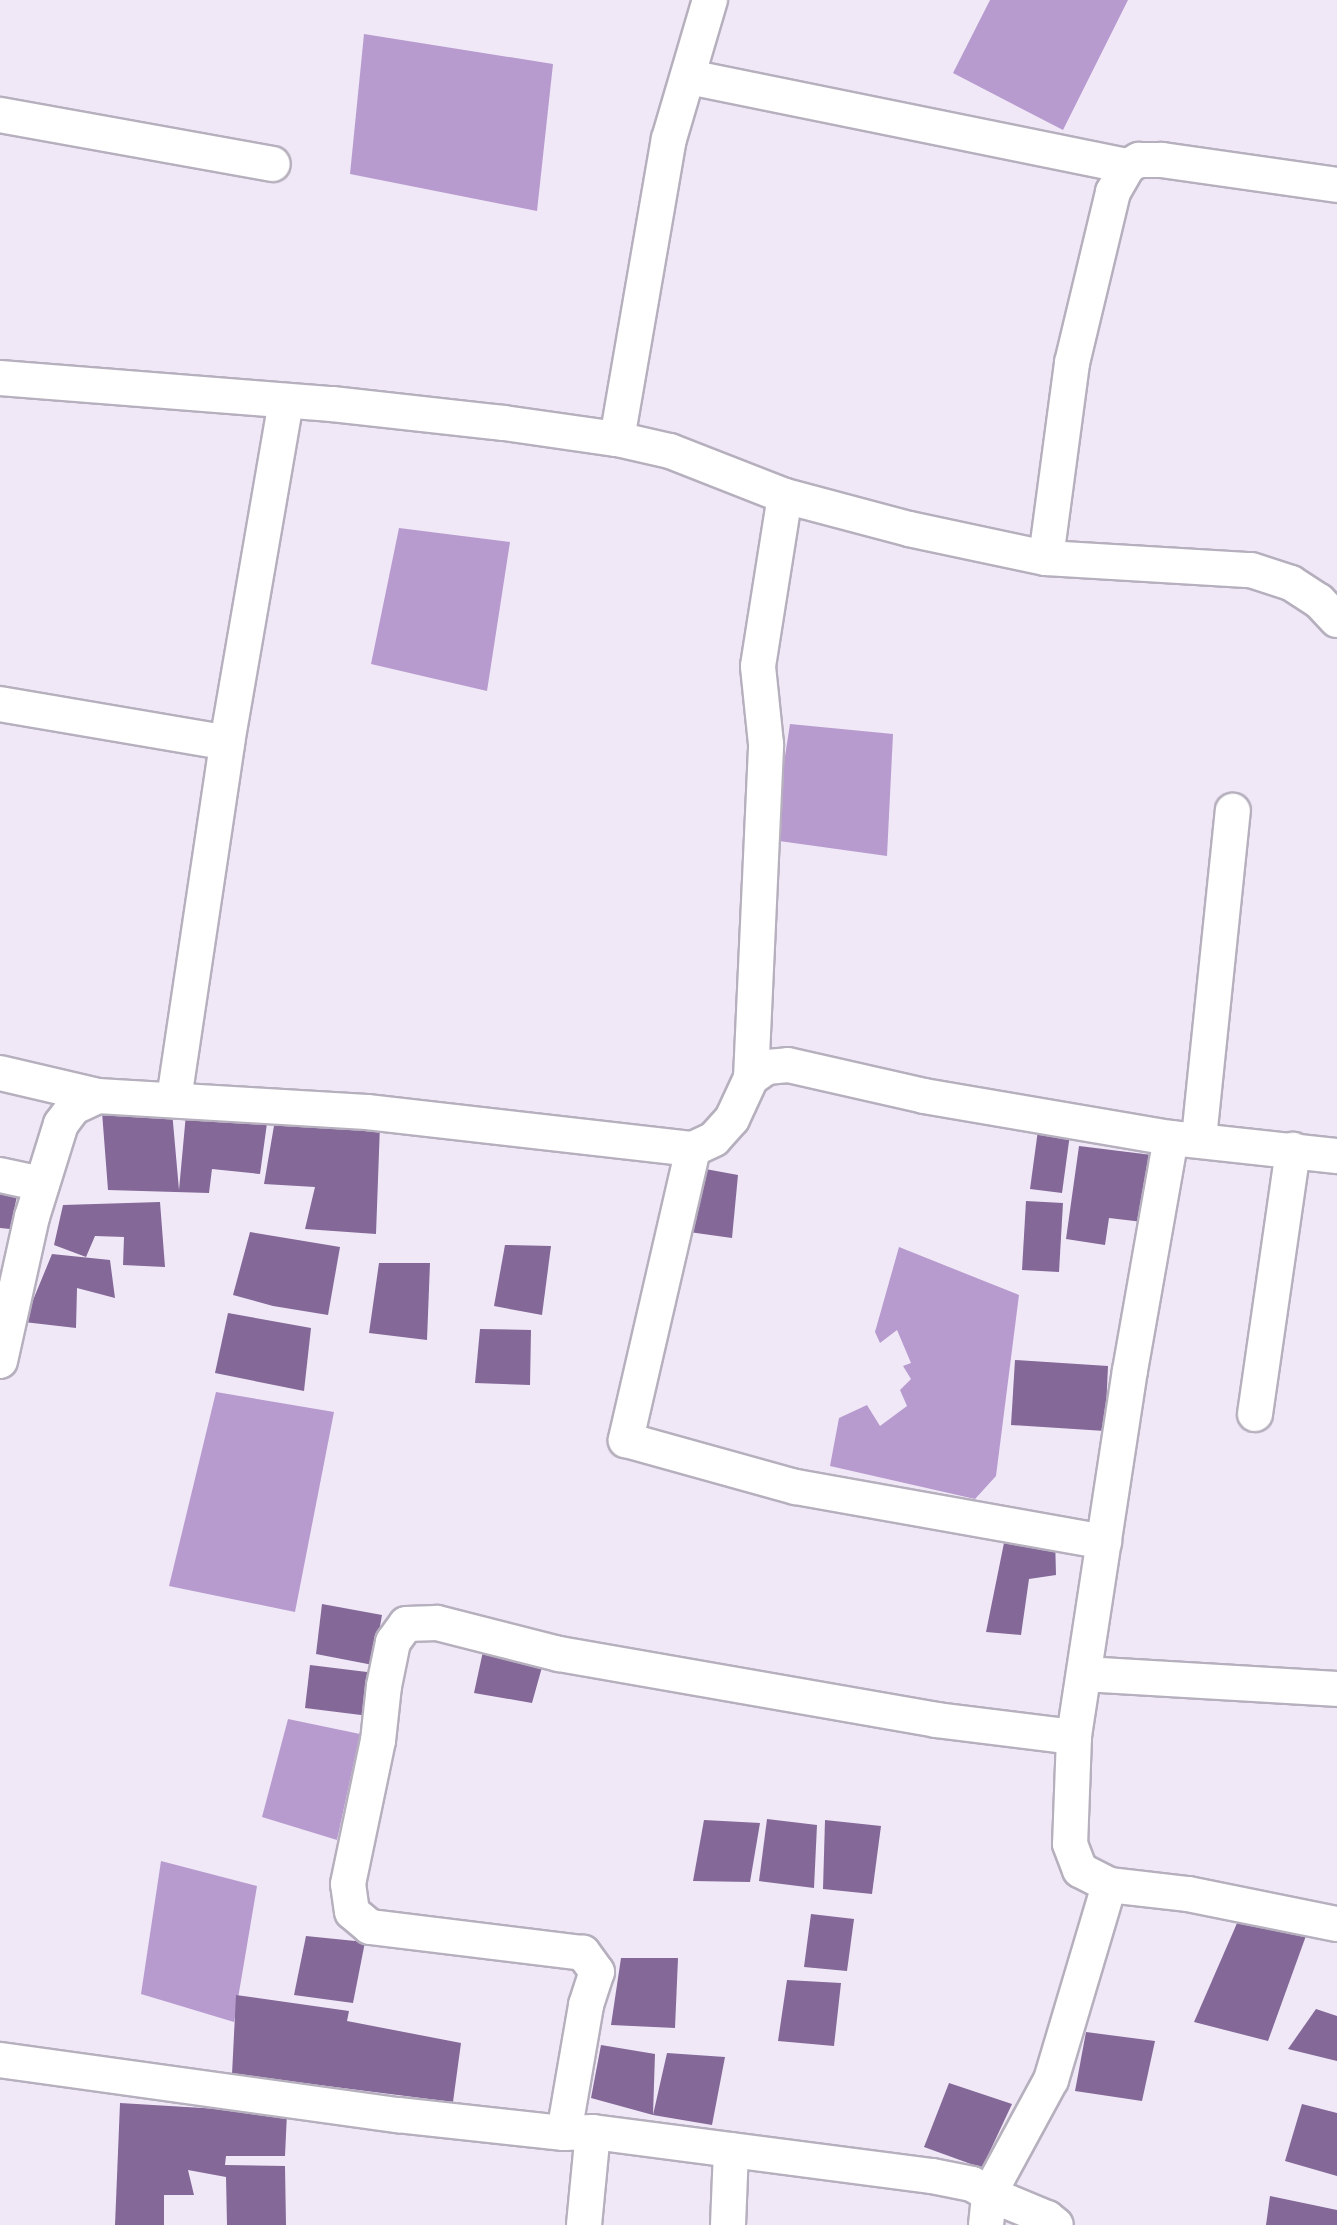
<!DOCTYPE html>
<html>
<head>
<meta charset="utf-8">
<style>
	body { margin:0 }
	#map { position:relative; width:1337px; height:2225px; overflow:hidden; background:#f0e8f7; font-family:Georgia,serif }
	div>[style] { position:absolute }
	.water>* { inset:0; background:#b79bce }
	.building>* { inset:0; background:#836898 }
	.roads { filter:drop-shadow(2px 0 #b6afbd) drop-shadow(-2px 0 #b6afbd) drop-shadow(0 2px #b6afbd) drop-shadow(0 -2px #b6afbd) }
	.street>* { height:34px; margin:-17px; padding:0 17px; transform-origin:17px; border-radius:17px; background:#fff }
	span { translate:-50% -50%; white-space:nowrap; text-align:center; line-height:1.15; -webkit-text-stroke:8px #fbf7fd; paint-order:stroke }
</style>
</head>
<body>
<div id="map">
	<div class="water">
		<i style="clip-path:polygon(990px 0,1128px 0,1063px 130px,953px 73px)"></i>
		<i style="clip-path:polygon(364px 34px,553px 64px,537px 211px,350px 174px)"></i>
		<i style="clip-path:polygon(399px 528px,510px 542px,487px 691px,371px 664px)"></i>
		<i style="clip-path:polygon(790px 724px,893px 734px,887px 856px,772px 840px)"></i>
		<i style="clip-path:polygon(899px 1247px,1019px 1295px,996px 1476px,975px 1499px,830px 1466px,839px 1418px,867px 1405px,880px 1426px,907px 1406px,900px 1390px,911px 1379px,903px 1366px,911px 1363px,897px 1330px,880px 1343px,875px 1332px)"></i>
		<i style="clip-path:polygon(216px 1392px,334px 1412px,295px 1612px,169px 1586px)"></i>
		<i style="clip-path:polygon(288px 1719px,360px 1734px,337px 1840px,262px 1817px)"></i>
		<i style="clip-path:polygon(161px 1861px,257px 1886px,234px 2022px,141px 1994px)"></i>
	</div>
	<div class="building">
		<i style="clip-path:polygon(172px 1111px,179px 1190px,186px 1114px,268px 1116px,260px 1174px,212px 1169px,209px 1193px,108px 1190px,102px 1112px)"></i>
		<i style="clip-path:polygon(276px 1114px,380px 1125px,376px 1234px,305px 1229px,315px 1187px,264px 1184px)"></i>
		<i style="clip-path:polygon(1038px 1130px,1070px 1134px,1062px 1193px,1030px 1189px)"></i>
		<i style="clip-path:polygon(1079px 1146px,1152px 1155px,1143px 1222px,1109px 1218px,1105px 1245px,1066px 1239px)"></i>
		<i style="clip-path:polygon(700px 1168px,738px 1175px,732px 1238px,689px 1232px)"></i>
		<i style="clip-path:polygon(0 1179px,20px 1182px,10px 1229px,0 1228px)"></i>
		<i style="clip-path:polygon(1026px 1201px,1063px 1203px,1059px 1272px,1022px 1270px)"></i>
		<i style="clip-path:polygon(160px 1202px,165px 1267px,123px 1265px,124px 1237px,95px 1236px,86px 1257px,54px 1245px,63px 1205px)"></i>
		<i style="clip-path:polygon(250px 1232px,340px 1247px,328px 1315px,273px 1306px,233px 1295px)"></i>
		<i style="clip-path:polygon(505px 1245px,551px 1246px,542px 1315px,494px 1306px)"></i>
		<i style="clip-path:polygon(52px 1254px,110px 1260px,115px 1298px,77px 1288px,76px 1328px,24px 1322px)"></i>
		<i style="clip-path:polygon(379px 1263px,430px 1263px,427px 1340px,369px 1333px)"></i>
		<i style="clip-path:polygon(228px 1313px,311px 1328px,304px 1391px,215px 1373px)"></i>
		<i style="clip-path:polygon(480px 1329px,531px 1330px,530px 1385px,475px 1383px)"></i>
		<i style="clip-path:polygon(1015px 1360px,1108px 1366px,1105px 1431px,1011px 1425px)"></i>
		<i style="clip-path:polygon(1006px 1533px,1055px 1537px,1056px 1575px,1029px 1579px,1021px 1635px,986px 1632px)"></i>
		<i style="clip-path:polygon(322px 1604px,382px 1615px,373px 1665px,316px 1654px)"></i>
		<i style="clip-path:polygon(485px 1642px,544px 1660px,532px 1703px,474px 1693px)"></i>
		<i style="clip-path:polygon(310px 1665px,375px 1673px,369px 1716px,305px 1708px)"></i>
		<i style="clip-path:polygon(767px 1819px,817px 1825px,814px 1888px,759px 1881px)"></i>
		<i style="clip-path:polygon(704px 1820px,760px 1823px,750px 1882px,693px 1881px)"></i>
		<i style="clip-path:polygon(825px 1820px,881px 1826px,872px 1894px,823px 1889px)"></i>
		<i style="clip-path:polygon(811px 1914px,854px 1919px,847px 1971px,804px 1967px)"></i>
		<i style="clip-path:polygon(1241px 1914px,1307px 1933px,1268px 2041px,1194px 2022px)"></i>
		<i style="clip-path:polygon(306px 1936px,365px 1942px,353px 2003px,294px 1995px)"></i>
		<i style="clip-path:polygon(621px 1958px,678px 1958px,675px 2028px,611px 2025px)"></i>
		<i style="clip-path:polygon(787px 1980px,841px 1983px,834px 2046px,778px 2041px)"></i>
		<i style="clip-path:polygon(236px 1995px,349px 2011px,347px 2021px,461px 2043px,453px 2102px,232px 2074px)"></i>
		<i style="clip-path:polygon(1316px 2009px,1337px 2016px,1337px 2061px,1288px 2049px)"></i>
		<i style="clip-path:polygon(1086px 2032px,1155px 2041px,1142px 2101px,1075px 2091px)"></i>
		<i style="clip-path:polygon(601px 2045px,655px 2054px,653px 2115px,667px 2053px,725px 2057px,712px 2125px,653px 2115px,591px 2098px)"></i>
		<i style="clip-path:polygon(949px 2083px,1012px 2104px,982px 2168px,924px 2147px)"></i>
		<i style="clip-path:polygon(120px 2103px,287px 2113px,285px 2156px,226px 2156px,225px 2165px,285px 2166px,286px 2225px,227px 2225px,226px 2177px,188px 2170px,194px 2195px,164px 2195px,164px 2225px,115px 2225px)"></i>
		<i style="clip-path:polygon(1302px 2104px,1337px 2113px,1337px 2176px,1285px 2161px)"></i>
		<i style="clip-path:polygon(1270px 2196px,1337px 2210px,1337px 2225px,1266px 2225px)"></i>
	</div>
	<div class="roads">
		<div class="street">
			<i style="left:689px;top:77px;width:448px;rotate:11.5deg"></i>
			<i style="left:0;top:115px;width:277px;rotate:10.2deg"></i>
			<i style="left:0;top:378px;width:333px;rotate:4.5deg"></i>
			<i style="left:332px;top:404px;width:173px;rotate:6.3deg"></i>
			<i style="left:504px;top:423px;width:114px;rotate:8.1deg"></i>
			<i style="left:617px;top:439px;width:54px;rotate:12.8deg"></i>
			<i style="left:670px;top:451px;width:123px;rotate:21.4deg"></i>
			<i style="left:785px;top:496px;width:128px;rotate:14.9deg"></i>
			<i style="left:909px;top:529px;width:140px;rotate:12deg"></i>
			<i style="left:1046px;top:558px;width:205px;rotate:3.4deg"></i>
			<i style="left:1251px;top:570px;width:42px;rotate:18deg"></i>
			<i style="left:1291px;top:583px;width:33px;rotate:33deg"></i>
			<i style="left:1319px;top:601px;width:26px;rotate:47deg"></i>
			<i style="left:617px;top:439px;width:304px;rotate:-80.2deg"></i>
			<i style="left:669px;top:139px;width:145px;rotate:-73.6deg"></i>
			<i style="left:1046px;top:558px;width:197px;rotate:-82.4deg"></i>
			<i style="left:1072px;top:363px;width:176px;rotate:-76.5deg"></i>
			<i style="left:1113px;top:192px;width:30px;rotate:-60deg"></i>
			<i style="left:1128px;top:166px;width:13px;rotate:-29deg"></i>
			<i style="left:1139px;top:160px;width:23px"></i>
			<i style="left:1162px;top:160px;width:177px;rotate:8.1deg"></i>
			<i style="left:0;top:704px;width:230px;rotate:9.7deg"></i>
			<i style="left:0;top:1073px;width:101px;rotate:13.2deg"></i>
			<i style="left:751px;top:1078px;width:334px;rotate:-87.4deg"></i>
			<i style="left:766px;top:744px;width:78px;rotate:-95.9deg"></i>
			<i style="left:758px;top:666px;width:172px;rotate:-81deg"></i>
			<i style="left:174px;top:1099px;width:360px;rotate:-81.5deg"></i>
			<i style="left:227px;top:743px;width:347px;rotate:-80.2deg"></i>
			<i style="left:1171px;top:1138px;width:236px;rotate:100deg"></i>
			<i style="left:1130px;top:1370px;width:371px;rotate:98.7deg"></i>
			<i style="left:1074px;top:1737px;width:107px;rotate:92.1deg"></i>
			<i style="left:1070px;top:1844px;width:28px;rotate:69deg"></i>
			<i style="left:1080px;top:1870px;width:33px;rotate:27deg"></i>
			<i style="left:1109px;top:1885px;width:80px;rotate:6.5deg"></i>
			<i style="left:1188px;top:1894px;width:152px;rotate:11.4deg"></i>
			<i style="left:1199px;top:1138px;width:329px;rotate:-84.1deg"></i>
			<i style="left:693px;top:1149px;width:299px;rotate:103deg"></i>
			<i style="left:626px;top:1440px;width:176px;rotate:15.5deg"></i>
			<i style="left:796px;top:1487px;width:313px;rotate:10.1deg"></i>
			<i style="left:0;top:1175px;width:43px;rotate:12.1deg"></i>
			<i style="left:0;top:1361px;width:148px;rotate:-77.5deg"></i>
			<i style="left:32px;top:1217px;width:97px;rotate:-72.7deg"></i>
			<i style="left:61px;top:1124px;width:21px;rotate:-53deg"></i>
			<i style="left:74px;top:1107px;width:26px;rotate:-25deg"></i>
			<i style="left:98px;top:1096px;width:269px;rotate:3.4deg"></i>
			<i style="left:367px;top:1112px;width:328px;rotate:6.5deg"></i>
			<i style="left:693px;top:1149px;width:23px;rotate:-25deg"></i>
			<i style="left:714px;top:1139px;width:27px;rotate:-48deg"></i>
			<i style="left:732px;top:1119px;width:45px;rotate:-65.1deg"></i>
			<i style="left:751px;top:1078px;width:19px;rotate:-35deg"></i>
			<i style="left:767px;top:1067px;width:21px;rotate:-5deg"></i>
			<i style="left:788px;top:1065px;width:139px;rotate:12.8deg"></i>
			<i style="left:924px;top:1096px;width:251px;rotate:9.7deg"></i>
			<i style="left:1171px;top:1138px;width:167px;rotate:6.2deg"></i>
			<i style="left:1255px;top:1414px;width:267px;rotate:-81.8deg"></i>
			<i style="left:1084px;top:1674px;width:253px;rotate:3.4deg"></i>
			<i style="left:0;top:2060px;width:402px;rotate:7.9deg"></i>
			<i style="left:398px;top:2115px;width:167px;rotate:6.2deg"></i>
			<i style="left:564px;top:2133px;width:29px;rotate:-2deg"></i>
			<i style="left:593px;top:2132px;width:342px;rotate:7.4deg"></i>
			<i style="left:932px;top:2176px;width:41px;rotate:11.3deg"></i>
			<i style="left:972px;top:2184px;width:20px;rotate:30deg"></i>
			<i style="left:989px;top:2194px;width:63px;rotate:22.5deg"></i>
			<i style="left:1047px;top:2218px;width:11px;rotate:38deg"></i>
			<i style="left:564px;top:2133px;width:130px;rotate:-80.2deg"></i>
			<i style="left:586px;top:2005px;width:35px;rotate:-72deg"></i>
			<i style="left:597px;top:1972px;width:24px;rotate:-126deg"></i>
			<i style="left:583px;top:1953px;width:215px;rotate:-173deg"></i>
			<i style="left:370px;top:1927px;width:23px;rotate:-140deg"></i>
			<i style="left:352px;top:1912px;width:28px;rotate:-98deg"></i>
			<i style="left:348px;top:1884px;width:146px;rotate:-78.2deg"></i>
			<i style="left:378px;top:1741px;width:55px;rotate:-83.8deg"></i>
			<i style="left:384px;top:1686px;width:45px;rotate:-78.4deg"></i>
			<i style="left:393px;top:1642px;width:22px;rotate:-54deg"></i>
			<i style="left:406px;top:1624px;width:31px;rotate:-2deg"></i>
			<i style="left:437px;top:1623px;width:126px;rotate:14.3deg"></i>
			<i style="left:559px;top:1654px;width:383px;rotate:9.9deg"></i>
			<i style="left:936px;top:1720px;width:139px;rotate:7deg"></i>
			<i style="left:584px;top:2225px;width:93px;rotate:-84.5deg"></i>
			<i style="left:728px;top:2225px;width:75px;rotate:-87.7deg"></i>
			<i style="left:986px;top:2225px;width:31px;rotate:-84deg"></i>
			<i style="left:989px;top:2194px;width:130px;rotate:-61.5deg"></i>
			<i style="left:1051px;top:2080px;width:203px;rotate:-73.4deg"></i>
		</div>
	</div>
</div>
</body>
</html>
